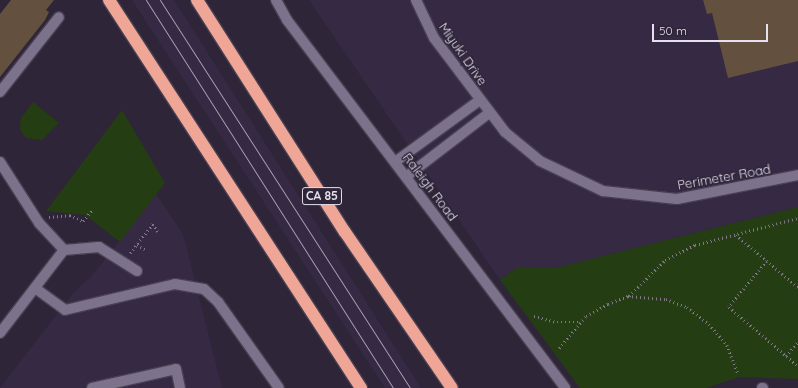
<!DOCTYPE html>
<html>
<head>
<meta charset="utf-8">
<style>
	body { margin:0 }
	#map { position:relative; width:798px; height:388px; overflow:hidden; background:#2e2539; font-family:Quicksand,sans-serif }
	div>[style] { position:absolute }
	.built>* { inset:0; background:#352944 }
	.green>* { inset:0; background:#253d13 }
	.building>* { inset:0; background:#64503e }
	.path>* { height:2.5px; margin-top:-1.25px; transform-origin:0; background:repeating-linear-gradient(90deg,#807889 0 1px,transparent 0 4px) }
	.roads { filter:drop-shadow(1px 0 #484051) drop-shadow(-1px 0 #484051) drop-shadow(0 1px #484051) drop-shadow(0 -1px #484051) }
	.minor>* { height:10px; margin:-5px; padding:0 5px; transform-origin:5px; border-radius:5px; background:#7c728b }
	.highway>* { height:12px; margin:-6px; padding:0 6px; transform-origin:6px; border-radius:6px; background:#f0a697 }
	.tram>* { height:1px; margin:-0.5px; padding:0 0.5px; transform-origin:0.5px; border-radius:0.5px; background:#a6a0af }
	span { translate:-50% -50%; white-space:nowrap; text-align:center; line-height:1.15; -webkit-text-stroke:3px #2e2539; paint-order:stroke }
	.shield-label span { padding:1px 3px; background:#2e2539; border:1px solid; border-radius:3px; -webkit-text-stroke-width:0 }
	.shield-label { font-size:12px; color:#e6e1ee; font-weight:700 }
	.street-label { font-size:13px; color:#e6e1ee }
	.scale { position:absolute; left:652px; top:24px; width:116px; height:18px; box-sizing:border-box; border:2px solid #e6e1ee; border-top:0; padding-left:5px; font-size:12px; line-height:14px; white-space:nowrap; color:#e6e1ee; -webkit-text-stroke:3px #2e2539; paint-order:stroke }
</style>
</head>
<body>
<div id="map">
	<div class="built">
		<i style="clip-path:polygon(132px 0,174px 0,421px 388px,385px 388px)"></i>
		<i style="clip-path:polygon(309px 0,798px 0,798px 207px,555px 268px,516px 268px,500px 280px)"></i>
		<i style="clip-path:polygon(156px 194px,183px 234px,222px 388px,0 388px,74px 292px,91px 277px)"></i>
	</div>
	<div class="green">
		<i style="clip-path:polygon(33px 102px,59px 123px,42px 140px,26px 138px,20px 129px,21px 118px)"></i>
		<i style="clip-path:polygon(122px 110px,165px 183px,120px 242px,85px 215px,46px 211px)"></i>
		<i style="clip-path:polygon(798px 207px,798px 379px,739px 377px,706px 388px,580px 388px,500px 280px,516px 268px,555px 268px)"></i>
	</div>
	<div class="building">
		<i style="clip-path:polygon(11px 0,54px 0,46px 10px,49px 12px,45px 20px,0 77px,0 14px)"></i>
		<i style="clip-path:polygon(703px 0,798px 0,798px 61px,728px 78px,712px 13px,707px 14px)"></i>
	</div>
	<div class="path">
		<i style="left:49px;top:217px;width:21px;rotate:-5deg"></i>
		<i style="left:70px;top:215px;width:14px;rotate:25deg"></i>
		<i style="left:83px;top:221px;width:14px;rotate:-51deg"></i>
		<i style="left:736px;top:235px;width:81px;rotate:40deg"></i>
		<i style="left:137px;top:245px;width:9px;rotate:27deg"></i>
		<i style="left:130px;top:253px;width:37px;rotate:-52deg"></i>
		<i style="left:153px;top:224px;width:9px;rotate:58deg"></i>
		<i style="left:767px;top:261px;width:60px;rotate:129.6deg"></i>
		<i style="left:729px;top:307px;width:91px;rotate:40.5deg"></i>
		<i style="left:629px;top:296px;width:51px;rotate:-45deg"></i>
		<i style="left:665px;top:260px;width:34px;rotate:-27deg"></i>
		<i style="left:695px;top:245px;width:106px;rotate:-14.7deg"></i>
		<i style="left:534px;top:316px;width:24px;rotate:15deg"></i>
		<i style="left:557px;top:322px;width:23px"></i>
		<i style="left:559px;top:348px;width:42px;rotate:-49.8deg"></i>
		<i style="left:586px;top:316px;width:25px;rotate:-29deg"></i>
		<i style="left:608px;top:304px;width:22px;rotate:-22deg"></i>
		<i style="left:628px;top:296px;width:38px;rotate:5deg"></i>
		<i style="left:666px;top:299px;width:22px;rotate:21deg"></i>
		<i style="left:687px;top:307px;width:28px;rotate:38deg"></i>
		<i style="left:709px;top:324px;width:28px;rotate:49deg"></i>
		<i style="left:727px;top:345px;width:31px;rotate:69deg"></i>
		<i style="left:786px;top:356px;width:19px;rotate:-51deg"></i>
	</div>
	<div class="roads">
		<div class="minor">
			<i style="left:276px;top:0;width:23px;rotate:61deg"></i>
			<i style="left:287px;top:20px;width:461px;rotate:52.9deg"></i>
			<i style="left:416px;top:0;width:42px;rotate:64.7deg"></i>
			<i style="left:434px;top:38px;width:118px;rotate:52.9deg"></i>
			<i style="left:505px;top:132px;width:45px;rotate:39.6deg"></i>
			<i style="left:540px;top:161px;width:70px;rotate:25.5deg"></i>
			<i style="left:603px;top:191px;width:74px;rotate:6.2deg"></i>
			<i style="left:677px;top:199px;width:123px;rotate:-11.2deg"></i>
			<i style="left:0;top:92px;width:95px;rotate:-51.8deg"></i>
			<i style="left:0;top:162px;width:72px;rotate:57.4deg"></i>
			<i style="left:39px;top:223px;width:37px;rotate:47deg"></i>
			<i style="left:395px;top:162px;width:105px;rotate:-36.1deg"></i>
			<i style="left:407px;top:176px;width:103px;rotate:-37.5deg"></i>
			<i style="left:64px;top:250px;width:35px;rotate:-5deg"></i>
			<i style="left:99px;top:247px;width:45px;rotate:32.3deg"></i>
			<i style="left:35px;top:288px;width:37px;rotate:36deg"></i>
			<i style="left:65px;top:310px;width:113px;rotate:-13.3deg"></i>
			<i style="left:175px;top:284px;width:29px;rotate:10deg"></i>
			<i style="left:204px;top:289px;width:19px;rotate:43deg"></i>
			<i style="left:218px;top:302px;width:105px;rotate:54.7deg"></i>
			<i style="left:0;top:333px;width:105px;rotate:-52.4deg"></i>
			<i style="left:92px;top:388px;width:86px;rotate:-12.7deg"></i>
			<i style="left:176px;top:369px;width:19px;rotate:78deg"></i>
			<i style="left:762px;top:388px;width:1px"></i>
		</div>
		<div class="highway">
			<i style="left:109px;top:0;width:463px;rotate:57deg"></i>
			<i style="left:197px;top:0;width:275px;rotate:57.5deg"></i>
			<i style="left:345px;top:232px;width:189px;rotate:55.6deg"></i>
		</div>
	</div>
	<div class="tram">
		<i style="left:146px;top:0;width:460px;rotate:57.5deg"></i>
		<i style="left:160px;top:0;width:462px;rotate:57.2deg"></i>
	</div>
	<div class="shield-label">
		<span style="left:322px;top:196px">CA 85</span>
	</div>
	<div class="street-label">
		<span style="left:463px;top:54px;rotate:55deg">Miyuki Drive</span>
		<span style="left:724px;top:177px;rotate:-10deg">Perimeter Road</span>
		<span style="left:430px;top:187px;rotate:53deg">Raleigh Road</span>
	</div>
	<div class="scale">50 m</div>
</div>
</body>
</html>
